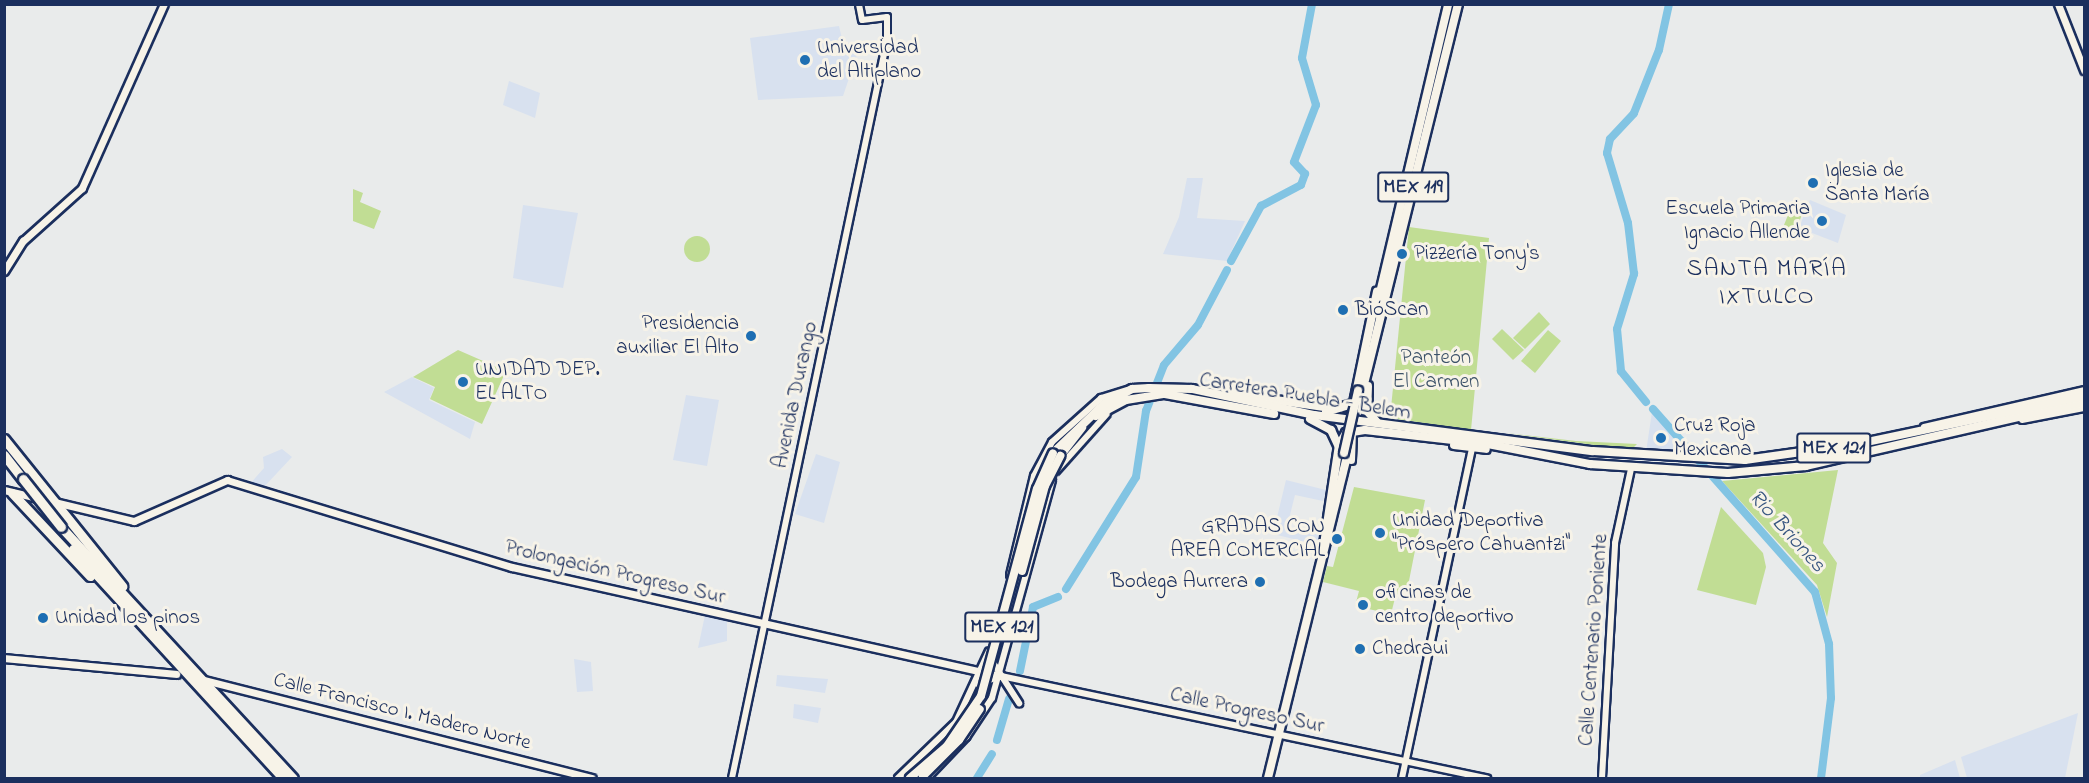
<!DOCTYPE html>
<html>
<head>
<meta charset="utf-8">
<style>
	body { margin:0 }
	#map { position:relative; width:2089px; height:783px; overflow:hidden; background:#e9ebeb; font-family:"Indie Flower",sans-serif }
	div>[style] { position:absolute }
	.built>* { inset:0; background:#d8e1ef }
	.green>* { inset:0; background:#c1dd94 }
	.round { border-radius:50% }
	.river>* { height:8px; margin:-4px; padding:0 4px; transform-origin:4px; border-radius:4px; background:#82c4e3 }
	.roads { filter:drop-shadow(2px 0 #1b2f5e) drop-shadow(-2px 0 #1b2f5e) drop-shadow(0 2px #1b2f5e) drop-shadow(0 -2px #1b2f5e) }
	.tertiary>* { height:6px; margin:-3px; padding:0 3px; transform-origin:3px; border-radius:3px; background:#f7f3e8 }
	.secondary>* { height:7px; margin:-3.5px; padding:0 3.5px; transform-origin:3.5px; border-radius:3.5px; background:#f7f3e8 }
	.primary>* { height:8px; margin:-4px; padding:0 4px; transform-origin:4px; border-radius:4px; background:#f7f3e8 }
	.motorway>* { height:9px; margin:-4.5px; padding:0 4.5px; transform-origin:4.5px; border-radius:4.5px; background:#f7f3e8 }
	.bridges { filter:drop-shadow(2px 0 #1b2f5e) drop-shadow(-2px 0 #1b2f5e) drop-shadow(0 2px #1b2f5e) drop-shadow(0 -2px #1b2f5e) }
	.primary-bridge>* { height:8px; margin:-4px; padding:0 4px; transform-origin:4px; border-radius:4px; background:#f7f3e8 }
	.motorway-bridge>* { height:9px; margin:-4.5px; padding:0 4.5px; transform-origin:4.5px; border-radius:4.5px; background:#f7f3e8 }
	.dots>* { width:16px; height:16px; translate:-50% -50%; box-sizing:border-box; border:3px solid #f7f3e8; border-radius:50% }
	span { translate:-50% -50%; white-space:nowrap; text-align:center; line-height:1.15; -webkit-text-stroke:6px #f7f3e8; paint-order:stroke }
	.shield-label span { padding:2px 4px; background:#f7f3e8; border:2px solid; border-radius:4px; -webkit-text-stroke-width:0 }
	.shield-label { font-size:20px; color:#1b2f5e; font-weight:700 }
	.poi-label { font-size:21px; color:#1b2f5e }
	.left { translate:0 -50%; text-align:left }
	.right { translate:-100% -50%; text-align:right }
	.park-label { font-size:21px; color:#3c5269 }
	.street-label { font-size:21px; color:#1b2f5e }
	.water-label { font-size:22px; color:#35547f; font-style:italic }
	.quarter-label { font-size:24px; color:#1b2f5e; letter-spacing:1.5px }
	.frame { position:absolute; inset:0; border:6px solid #1b2f5e; pointer-events:none }
</style>
</head>
<body>
<div id="map">
	<div class="built">
		<i style="clip-path:polygon(839px 26px,843px 43px,861px 43px,843px 96px,758px 100px,750px 38px)"></i>
		<i style="clip-path:polygon(509px 81px,540px 93px,535px 118px,503px 105px)"></i>
		<i style="clip-path:polygon(1187px 178px,1203px 178px,1197px 218px,1245px 221px,1227px 261px,1163px 254px,1179px 217px)"></i>
		<i style="clip-path:polygon(1810px 200px,1846px 215px,1838px 243px,1799px 228px)"></i>
		<i style="clip-path:polygon(523px 205px,578px 213px,563px 288px,513px 278px)"></i>
		<i style="clip-path:polygon(412px 377px,434px 388px,429px 400px,475px 422px,470px 439px,384px 392px)"></i>
		<i style="clip-path:polygon(686px 395px,719px 400px,707px 466px,673px 460px)"></i>
		<i style="clip-path:polygon(1652px 412px,1668px 429px,1690px 454px,1646px 452px)"></i>
		<i style="clip-path:polygon(282px 449px,292px 457px,263px 488px,249px 485px,264px 468px,263px 457px)"></i>
		<i style="clip-path:polygon(816px 454px,840px 462px,824px 523px,795px 514px)"></i>
		<i style="clip-path:polygon(1286px 480px,1326px 490px,1323px 501px,1295px 495px,1287px 527px,1320px 535px,1318px 545px,1273px 534px)"></i>
		<i style="clip-path:polygon(705px 615px,727px 618px,727px 641px,698px 648px)"></i>
		<i style="clip-path:polygon(574px 659px,591px 662px,593px 691px,577px 692px)"></i>
		<i style="clip-path:polygon(777px 675px,828px 679px,825px 693px,776px 686px)"></i>
		<i style="clip-path:polygon(794px 704px,821px 708px,818px 723px,793px 718px)"></i>
		<i style="clip-path:polygon(2078px 713px,2065px 778px,1967px 778px,1961px 757px)"></i>
		<i style="clip-path:polygon(1955px 760px,1960px 778px,1920px 778px,1920px 775px)"></i>
	</div>
	<div class="green">
		<i style="clip-path:polygon(353px 189px,363px 193px,360px 202px,381px 211px,374px 229px,353px 221px)"></i>
		<i style="clip-path:polygon(1790px 210px,1802px 214px,1793px 240px,1780px 235px)"></i>
		<i style="clip-path:polygon(1409px 227px,1489px 238px,1471px 430px,1390px 418px)"></i>
		<i class="round" style="left:684px;top:236px;width:26px;height:26px"></i>
		<i style="clip-path:polygon(1539px 312px,1550px 324px,1525px 349px,1513px 338px)"></i>
		<i style="clip-path:polygon(1502px 329px,1524px 350px,1513px 360px,1492px 339px)"></i>
		<i style="clip-path:polygon(1548px 330px,1561px 341px,1535px 373px,1521px 361px)"></i>
		<i style="clip-path:polygon(458px 350px,506px 371px,482px 424px,430px 399px,435px 387px,413px 377px)"></i>
		<i style="clip-path:polygon(1506px 433px,1576px 441px,1637px 444px,1631px 450px)"></i>
		<i style="clip-path:polygon(1838px 470px,1823px 543px,1837px 563px,1827px 617px,1817px 585px,1722px 481px)"></i>
		<i style="clip-path:polygon(1354px 487px,1425px 500px,1406px 596px,1396px 594px,1391px 614px,1355px 606px,1359px 591px,1323px 582px,1327px 566px,1333px 567px)"></i>
		<i style="clip-path:polygon(1721px 507px,1763px 553px,1766px 567px,1756px 605px,1697px 590px)"></i>
	</div>
	<div class="river">
		<i style="left:1231px;top:261px;width:63px;rotate:-61.4deg"></i>
		<i style="left:1261px;top:206px;width:45px;rotate:-27.7deg"></i>
		<i style="left:1301px;top:185px;width:12px;rotate:-70deg"></i>
		<i style="left:1305px;top:174px;width:16px;rotate:-133deg"></i>
		<i style="left:1294px;top:162px;width:61px;rotate:-68.9deg"></i>
		<i style="left:1316px;top:105px;width:49px;rotate:-106.6deg"></i>
		<i style="left:1302px;top:58px;width:55px;rotate:-79.5deg"></i>
		<i style="left:1646px;top:402px;width:40px;rotate:-129deg"></i>
		<i style="left:1621px;top:371px;width:42px;rotate:-95.4deg"></i>
		<i style="left:1617px;top:329px;width:58px;rotate:-72.8deg"></i>
		<i style="left:1634px;top:274px;width:51px;rotate:-96.7deg"></i>
		<i style="left:1628px;top:223px;width:73px;rotate:-106.7deg"></i>
		<i style="left:1607px;top:153px;width:14px;rotate:-78deg"></i>
		<i style="left:1610px;top:139px;width:35px;rotate:-47deg"></i>
		<i style="left:1634px;top:113px;width:68px;rotate:-68.4deg"></i>
		<i style="left:1659px;top:50px;width:47px;rotate:-77.7deg"></i>
		<i style="left:1653px;top:409px;width:244px;rotate:48.5deg"></i>
		<i style="left:1815px;top:592px;width:54px;rotate:74.9deg"></i>
		<i style="left:1829px;top:644px;width:54px;rotate:87.9deg"></i>
		<i style="left:1831px;top:698px;width:81px;rotate:97.1deg"></i>
		<i style="left:1066px;top:589px;width:132px;rotate:-58deg"></i>
		<i style="left:1136px;top:477px;width:67px;rotate:-81.4deg"></i>
		<i style="left:1146px;top:411px;width:49px;rotate:-68.6deg"></i>
		<i style="left:1164px;top:365px;width:52px;rotate:-49.6deg"></i>
		<i style="left:1198px;top:325px;width:62px;rotate:-62.2deg"></i>
		<i style="left:1020px;top:671px;width:65px;rotate:-78.5deg"></i>
		<i style="left:1033px;top:607px;width:27px;rotate:-22deg"></i>
		<i style="left:997px;top:740px;width:43px;rotate:-73.7deg"></i>
		<i style="left:977px;top:778px;width:28px;rotate:-58deg"></i>
	</div>
	<div class="roads">
		<div class="tertiary">
			<i style="left:2022px;top:420px;width:63px;rotate:-11deg"></i>
			<i style="left:1924px;top:427px;width:164px;rotate:-13deg"></i>
			<i style="left:1056px;top:471px;width:76px;rotate:-48.2deg"></i>
			<i style="left:1010px;top:575px;width:102px;rotate:-76.4deg"></i>
			<i style="left:1034px;top:476px;width:38px;rotate:-62deg"></i>
			<i style="left:1052px;top:442px;width:66px;rotate:-41.9deg"></i>
			<i style="left:1101px;top:398px;width:31px;rotate:-17deg"></i>
			<i style="left:990px;top:658px;width:54px;rotate:57.2deg"></i>
			<i style="left:978px;top:684px;width:24px;rotate:-19deg"></i>
			<i style="left:1001px;top:676px;width:497px;rotate:11.9deg"></i>
			<i style="left:732px;top:778px;width:754px;rotate:-78.14deg"></i>
			<i style="left:887px;top:40px;width:23px;rotate:-90deg"></i>
			<i style="left:887px;top:17px;width:25px;rotate:173deg"></i>
			<i style="left:862px;top:20px;width:16px;rotate:-101deg"></i>
			<i style="left:898px;top:778px;width:81px;rotate:-44deg"></i>
			<i style="left:956px;top:722px;width:78px;rotate:-65.1deg"></i>
			<i style="left:927px;top:778px;width:57px;rotate:-46.4deg"></i>
			<i style="left:966px;top:737px;width:47px;rotate:-56.3deg"></i>
			<i style="left:992px;top:698px;width:226px;rotate:-74.6deg"></i>
			<i style="left:1402px;top:778px;width:340px;rotate:-78deg"></i>
			<i style="left:1602px;top:778px;width:235px;rotate:-86.8deg"></i>
			<i style="left:1615px;top:543px;width:76px;rotate:-77.8deg"></i>
		</div>
		<div class="secondary">
			<i style="left:2058px;top:4px;width:71px;rotate:68.5deg"></i>
			<i style="left:4px;top:271px;width:36px;rotate:-58deg"></i>
			<i style="left:23px;top:241px;width:79px;rotate:-41.9deg"></i>
			<i style="left:82px;top:188px;width:201px;rotate:-66deg"></i>
			<i style="left:4px;top:490px;width:134px;rotate:13.4deg"></i>
			<i style="left:134px;top:521px;width:102px;rotate:-23.8deg"></i>
			<i style="left:227px;top:480px;width:298px;rotate:17deg"></i>
			<i style="left:512px;top:567px;width:501px;rotate:12.57deg"></i>
			<i style="left:4px;top:658px;width:173px;rotate:5.3deg"></i>
			<i style="left:204px;top:680px;width:400px;rotate:14.2deg"></i>
		</div>
		<div class="primary">
			<i style="left:1379px;top:297px;width:301px;rotate:-76.7deg"></i>
			<i style="left:1368px;top:386px;width:25px;rotate:92deg"></i>
			<i style="left:1367px;top:411px;width:15px;rotate:48deg"></i>
			<i style="left:1362px;top:392px;width:400px;rotate:-76.1deg"></i>
			<i style="left:1234px;top:394px;width:98px;rotate:8.2deg"></i>
			<i style="left:1326px;top:412px;width:28px;rotate:-17deg"></i>
			<i style="left:1096px;top:416px;width:34px;rotate:-28deg"></i>
			<i style="left:1126px;top:400px;width:39px;rotate:-9deg"></i>
			<i style="left:1165px;top:394px;width:111px;rotate:10.4deg"></i>
			<i style="left:1351px;top:417px;width:128px;rotate:-78.3deg"></i>
			<i style="left:1310px;top:419px;width:24px;rotate:28deg"></i>
			<i style="left:1331px;top:430px;width:19px;rotate:65deg"></i>
			<i style="left:1457px;top:438px;width:136px;rotate:11.1deg"></i>
			<i style="left:1590px;top:464px;width:138px;rotate:3.7deg"></i>
			<i style="left:1728px;top:473px;width:78px;rotate:-5.1deg"></i>
			<i style="left:1806px;top:466px;width:285px;rotate:-13deg"></i>
			<i style="left:1454px;top:445px;width:32px;rotate:7deg"></i>
			<i style="left:1053px;top:453px;width:71px;rotate:-43.9deg"></i>
			<i style="left:1104px;top:404px;width:32px;rotate:-28deg"></i>
			<i style="left:1132px;top:389px;width:17px;rotate:-3deg"></i>
			<i style="left:1149px;top:388px;width:43px;rotate:1.3deg"></i>
			<i style="left:1192px;top:389px;width:125px;rotate:12deg"></i>
			<i style="left:1314px;top:415px;width:281px;rotate:7.4deg"></i>
			<i style="left:1593px;top:451px;width:152px;rotate:3.4deg"></i>
			<i style="left:1745px;top:460px;width:113px;rotate:-8.1deg"></i>
			<i style="left:1857px;top:444px;width:232px;rotate:-11.9deg"></i>
			<i style="left:1060px;top:456px;width:36px;rotate:-52deg"></i>
			<i style="left:1351px;top:460px;width:34px;rotate:-88deg"></i>
			<i style="left:1324px;top:544px;width:100px;rotate:-81.4deg"></i>
			<i style="left:1339px;top:445px;width:14px;rotate:-60deg"></i>
			<i style="left:1346px;top:433px;width:19px;rotate:-9deg"></i>
			<i style="left:1365px;top:430px;width:97px;rotate:6.5deg"></i>
			<i style="left:1268px;top:778px;width:335px;rotate:-76.2deg"></i>
		</div>
		<div class="motorway">
			<i style="left:4px;top:439px;width:189px;rotate:51.2deg"></i>
			<i style="left:4px;top:455px;width:31px;rotate:52deg"></i>
			<i style="left:12px;top:493px;width:114px;rotate:46.8deg"></i>
			<i style="left:61px;top:527px;width:342px;rotate:47.3deg"></i>
			<i style="left:73px;top:549px;width:311px;rotate:47.5deg"></i>
		</div>
	</div>
	<div class="bridges">
		<div class="primary-bridge">
			<i style="left:1344px;top:453px;width:64px;rotate:-77.3deg"></i>
			<i style="left:1022px;top:571px;width:88px;rotate:-74.9deg"></i>
			<i style="left:1045px;top:486px;width:34px;rotate:-63deg"></i>
			<i style="left:923px;top:776px;width:51px;rotate:-45deg"></i>
			<i style="left:959px;top:740px;width:37px;rotate:-56deg"></i>
			<i style="left:910px;top:778px;width:49px;rotate:-40.9deg"></i>
			<i style="left:947px;top:746px;width:60px;rotate:-55.8deg"></i>
			<i style="left:981px;top:696px;width:214px;rotate:-74.9deg"></i>
			<i style="left:1037px;top:489px;width:39px;rotate:-66deg"></i>
		</div>
		<div class="motorway-bridge">
			<i style="left:23px;top:479px;width:61px;rotate:51.6deg"></i>
		</div>
	</div>
	<div class="dots">
		<i style="left:805px;top:60px;background:#1f6fb2"></i>
		<i style="left:1813px;top:183px;background:#1f6fb2"></i>
		<i style="left:1822px;top:221px;background:#1f6fb2"></i>
		<i style="left:1402px;top:254px;background:#1f6fb2"></i>
		<i style="left:1343px;top:310px;background:#1f6fb2"></i>
		<i style="left:751px;top:336px;background:#1f6fb2"></i>
		<i style="left:463px;top:382px;background:#1f6fb2"></i>
		<i style="left:1661px;top:438px;background:#1f6fb2"></i>
		<i style="left:1380px;top:533px;background:#1f6fb2"></i>
		<i style="left:1337px;top:539px;background:#1f6fb2"></i>
		<i style="left:1260px;top:582px;background:#1f6fb2"></i>
		<i style="left:1363px;top:605px;background:#1f6fb2"></i>
		<i style="left:43px;top:618px;background:#1f6fb2"></i>
		<i style="left:1360px;top:649px;background:#1f6fb2"></i>
	</div>
	<div class="shield-label">
		<span style="left:1413px;top:187px">MEX 119</span>
		<span style="left:1834px;top:448px">MEX 121</span>
		<span style="left:1002px;top:627px">MEX 121</span>
	</div>
	<div class="poi-label">
		<span class="left" style="left:817px;top:60px">Universidad<br>del Altiplano</span>
		<span class="left" style="left:1825px;top:183px">Iglesia de<br>Santa María</span>
		<span class="right" style="left:1810px;top:221px">Escuela Primaria<br>Ignacio Allende</span>
		<span class="left" style="left:1414px;top:254px">Pizzería Tony's</span>
		<span class="left" style="left:1355px;top:310px">BioScan</span>
		<span class="right" style="left:739px;top:336px">Presidencia<br>auxiliar El Alto</span>
		<span class="left" style="left:475px;top:382px">UNIDAD DEP.<br>EL ALTO</span>
		<span class="left" style="left:1674px;top:438px">Cruz Roja<br>Mexicana</span>
		<span class="left" style="left:1392px;top:533px">Unidad Deportiva<br>"Próspero Cahuantzi"</span>
		<span class="right" style="left:1325px;top:539px">GRADAS CON<br>AREA COMERCIAL</span>
		<span class="right" style="left:1248px;top:582px">Bodega Aurrera</span>
		<span class="left" style="left:1375px;top:605px">oficinas de<br>centro deportivo</span>
		<span class="left" style="left:55px;top:618px">Unidad los pinos</span>
		<span class="left" style="left:1372px;top:649px">Chedraui</span>
	</div>
	<div class="park-label">
		<span style="left:1436px;top:370px">Panteón<br>El Carmen</span>
	</div>
	<div class="street-label">
		<span style="left:796px;top:395px;rotate:-78deg">Avenida Durango</span>
		<span style="left:1305px;top:397px;rotate:9deg">Carretera Puebla - Belem</span>
		<span style="left:615px;top:573px;rotate:13deg">Prolongación Progreso Sur</span>
		<span style="left:1594px;top:640px;rotate:-86deg">Calle Centenario Poniente</span>
		<span style="left:1247px;top:711px;rotate:12deg">Calle Progreso Sur</span>
		<span style="left:402px;top:712px;rotate:14deg">Calle Francisco I. Madero Norte</span>
	</div>
	<div class="water-label">
		<span style="left:1786px;top:532px;rotate:48deg">Rio Briones</span>
	</div>
	<div class="quarter-label">
		<span style="left:1767px;top:284px">SANTA MARÍA<br>IXTULCO</span>
	</div>
	<div class="frame"></div>
</div>
</body>
</html>
